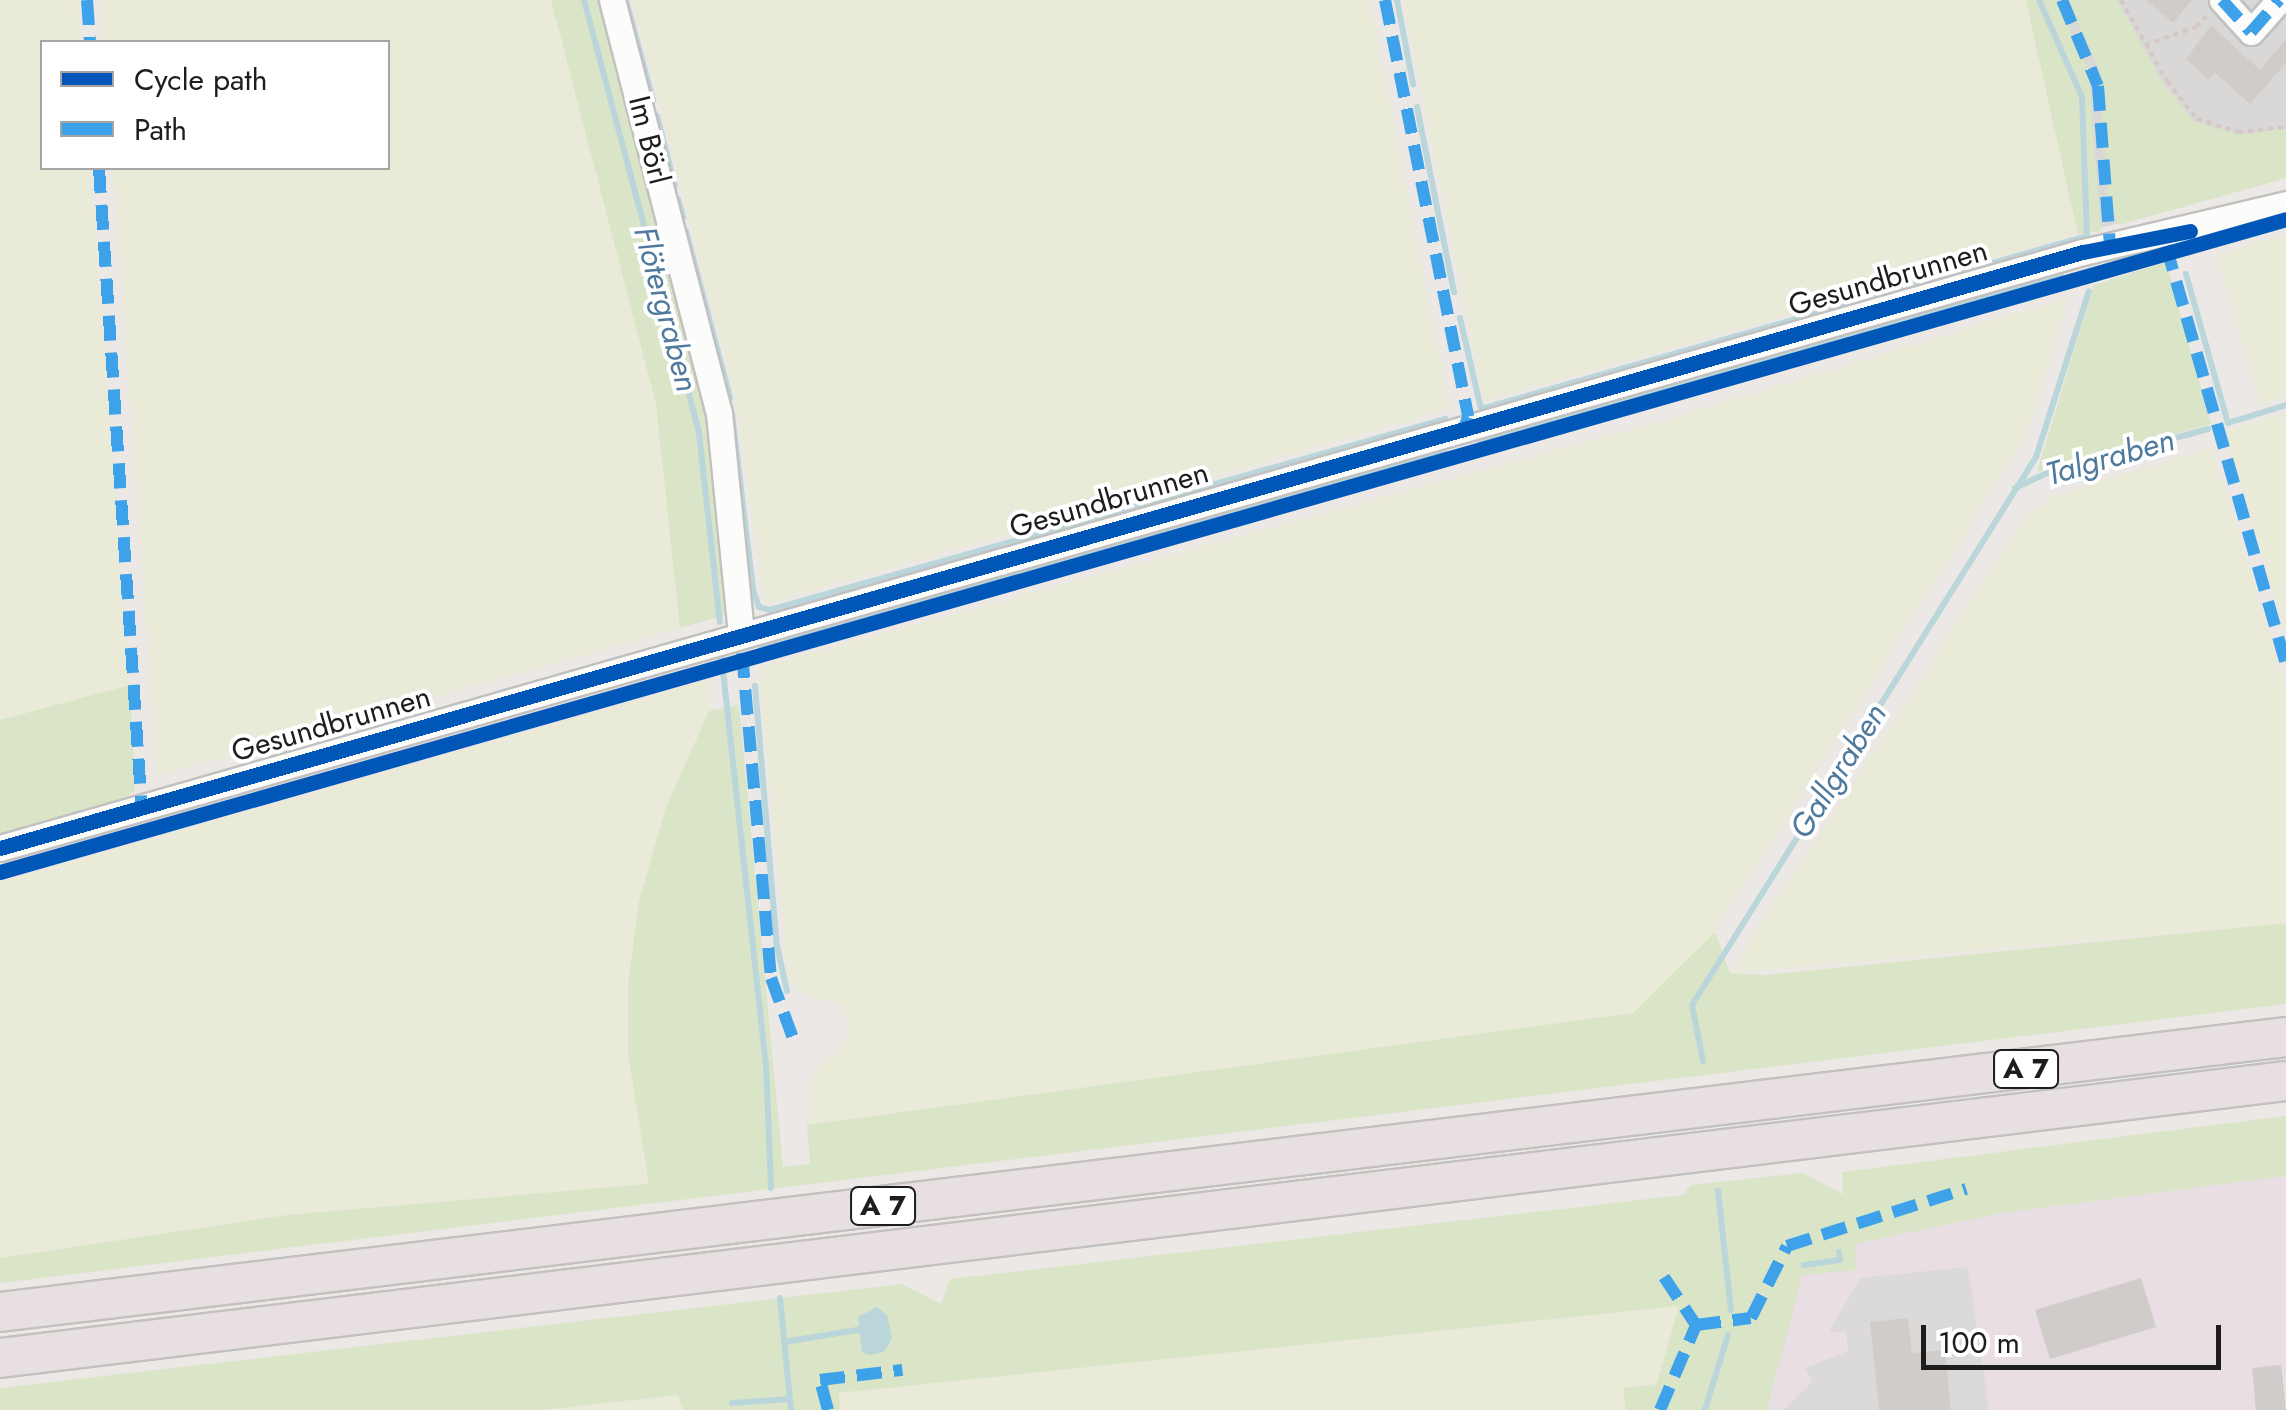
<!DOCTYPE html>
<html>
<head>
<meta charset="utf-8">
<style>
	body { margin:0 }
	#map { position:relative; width:2286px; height:1410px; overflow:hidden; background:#ebe8e5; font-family:Jost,sans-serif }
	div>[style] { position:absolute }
	.residential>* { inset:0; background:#dad8d7 }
	.industrial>* { inset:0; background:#e8dee4 }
	.farmland>* { inset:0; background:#eaead9 }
	.grass>* { inset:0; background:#d9e5c6 }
	.parking>* { inset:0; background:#dbdad9 }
	.water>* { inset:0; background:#bbd6db }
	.stream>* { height:6px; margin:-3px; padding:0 3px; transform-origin:3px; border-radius:3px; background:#bbd6db }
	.building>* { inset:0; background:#d0ccca }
	.path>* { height:4px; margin-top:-2px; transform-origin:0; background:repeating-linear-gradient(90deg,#d4c7c6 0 5px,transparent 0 10px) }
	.roads { filter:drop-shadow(2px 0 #c2c1c0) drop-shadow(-2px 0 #c2c1c0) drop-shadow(0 2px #c2c1c0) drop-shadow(0 -2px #c2c1c0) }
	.minor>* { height:25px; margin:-12.5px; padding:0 12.5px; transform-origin:12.5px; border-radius:12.5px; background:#fcfcfb }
	.highway>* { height:38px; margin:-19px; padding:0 19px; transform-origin:19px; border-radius:19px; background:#e8dfe1 }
	.quiet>* { height:12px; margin-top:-6px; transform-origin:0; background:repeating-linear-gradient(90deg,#3da2ea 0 25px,transparent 0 37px) }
	.cycleway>* { height:15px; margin:-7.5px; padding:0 7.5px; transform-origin:7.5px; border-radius:7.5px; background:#0057b8 }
	span { translate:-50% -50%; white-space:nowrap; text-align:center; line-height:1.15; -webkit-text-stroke:8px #fff; paint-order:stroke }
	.shield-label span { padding:2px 8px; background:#fff; border:2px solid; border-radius:8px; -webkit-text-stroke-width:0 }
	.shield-label { font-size:28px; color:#1d1d1d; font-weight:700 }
	.street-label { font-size:30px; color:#1d1d1d }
	.water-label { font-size:32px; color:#4f7a9d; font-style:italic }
	.legend { position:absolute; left:40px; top:40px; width:350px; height:130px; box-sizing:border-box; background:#fff; border:2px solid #a5a5a5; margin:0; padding:12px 18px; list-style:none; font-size:30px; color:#1d1d1d }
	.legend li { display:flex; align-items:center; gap:20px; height:50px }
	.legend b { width:50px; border:2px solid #a5a5a5 }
	.scale { position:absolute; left:1921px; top:1325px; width:300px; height:45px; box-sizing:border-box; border:5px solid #1d1d1d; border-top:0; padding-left:12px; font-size:30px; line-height:35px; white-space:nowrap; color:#1d1d1d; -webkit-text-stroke:8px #fff; paint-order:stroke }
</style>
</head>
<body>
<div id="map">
	<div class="residential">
		<i style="clip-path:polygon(2026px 0,2286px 0,2286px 178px,2078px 234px)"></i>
	</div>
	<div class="industrial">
		<i style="clip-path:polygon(2286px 1176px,2286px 1410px,1734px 1410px,1802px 1274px,1855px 1244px,2002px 1213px)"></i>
	</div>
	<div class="farmland">
		<i style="clip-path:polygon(0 0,78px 0,81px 42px,42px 42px,42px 168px,91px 168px,130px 685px,0 720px)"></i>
		<i style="clip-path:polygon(101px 0,551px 0,656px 404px,680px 628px,157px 776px,113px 168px,388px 168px,388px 42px,104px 42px)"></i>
		<i style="clip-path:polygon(632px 0,1370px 0,1450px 409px,764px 604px,736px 400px)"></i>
		<i style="clip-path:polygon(1403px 0,2026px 0,2078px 234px,1484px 401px)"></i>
		<i style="clip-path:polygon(2286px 234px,2286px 397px,2261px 405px,2216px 255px)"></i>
		<i style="clip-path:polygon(2069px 297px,2025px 438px,1715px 932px,1634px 1013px,807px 1125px,814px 1072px,846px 1042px,848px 1024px,842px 1006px,800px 992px,788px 979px,759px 667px,1662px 421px)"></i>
		<i style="clip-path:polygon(2286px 412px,2286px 636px,2225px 432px)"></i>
		<i style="clip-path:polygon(2212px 447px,2286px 687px,2286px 923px,1730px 973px,2029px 512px,2056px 495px)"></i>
		<i style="clip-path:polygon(711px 679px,709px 711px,665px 810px,639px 901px,628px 984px,650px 1184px,287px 1215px,0 1258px,0 882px)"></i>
		<i style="clip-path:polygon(1680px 1306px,1657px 1384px,1623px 1388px,1626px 1410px,841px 1410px,837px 1393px)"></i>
		<i style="clip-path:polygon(679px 1395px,683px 1410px,542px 1410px)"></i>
	</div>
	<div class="grass">
		<i style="clip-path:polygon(551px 0,603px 0,714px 433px,729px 614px,680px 628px,656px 404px)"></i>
		<i style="clip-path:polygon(2026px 0,2056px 0,2088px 69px,2101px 231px,2078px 234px)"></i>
		<i style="clip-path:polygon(2067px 0,2117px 0,2162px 82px,2193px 121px,2240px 135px,2286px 128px,2286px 178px,2119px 225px,2108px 201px,2099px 68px)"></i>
		<i style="clip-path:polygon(2166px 262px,2211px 424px,2037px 472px,2094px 285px)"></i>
		<i style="clip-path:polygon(130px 685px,135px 790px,117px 805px,0 836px,0 720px)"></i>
		<i style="clip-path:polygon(739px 705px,783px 1167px,810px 1164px,807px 1125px,1633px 1013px,1715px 932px,1730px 973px,1766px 975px,2286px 923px,2286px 1004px,0 1283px,0 1258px,287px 1215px,649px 1184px,628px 1054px,628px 984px,639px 901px,665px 810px,709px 711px)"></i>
		<i style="clip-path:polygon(2286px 1116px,2286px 1176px,2002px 1213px,1855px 1244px,1856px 1270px,1802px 1275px,1767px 1410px,1626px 1410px,1623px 1388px,1657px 1384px,1679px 1306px,838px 1393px,841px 1410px,683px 1410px,678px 1395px,542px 1410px,0 1410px,0 1388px,902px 1284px,941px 1304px,950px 1279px,1683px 1195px,1691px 1185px,1803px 1173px,1843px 1194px,1842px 1172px)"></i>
	</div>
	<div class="parking">
		<i style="clip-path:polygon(1968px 1267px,1989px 1410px,1951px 1410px,1945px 1350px,1874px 1357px,1879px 1410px,1783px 1410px,1812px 1382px,1805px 1368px,1848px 1351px,1846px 1331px,1829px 1332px,1860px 1278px)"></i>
	</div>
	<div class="water">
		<i style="clip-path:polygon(877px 1307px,887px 1315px,892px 1339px,884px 1352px,869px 1355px,862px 1352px,858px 1317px)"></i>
	</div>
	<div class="stream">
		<i style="left:584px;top:0;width:448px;rotate:75.1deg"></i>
		<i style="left:699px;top:433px;width:190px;rotate:83.7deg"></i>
		<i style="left:626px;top:0;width:104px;rotate:74.9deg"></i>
		<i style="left:1397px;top:0;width:86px;rotate:79.2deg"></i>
		<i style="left:1417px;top:107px;width:189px;rotate:78.7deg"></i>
		<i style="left:657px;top:116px;width:72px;rotate:75.6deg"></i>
		<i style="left:678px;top:199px;width:19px;rotate:74deg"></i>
		<i style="left:686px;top:231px;width:173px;rotate:75.2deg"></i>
		<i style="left:2186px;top:274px;width:155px;rotate:74.3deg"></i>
		<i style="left:2228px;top:423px;width:61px;rotate:-17.2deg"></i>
		<i style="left:1460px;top:318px;width:93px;rotate:77deg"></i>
		<i style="left:1481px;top:409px;width:630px;rotate:-15.93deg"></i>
		<i style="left:2087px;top:236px;width:139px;rotate:-92.1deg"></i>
		<i style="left:2082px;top:97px;width:106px;rotate:-113.9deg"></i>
		<i style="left:732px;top:413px;width:178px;rotate:83.2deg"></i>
		<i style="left:753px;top:590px;width:18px;rotate:71deg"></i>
		<i style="left:759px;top:607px;width:11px;rotate:15deg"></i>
		<i style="left:770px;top:610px;width:702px;rotate:-15.8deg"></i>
		<i style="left:1479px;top:440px;width:605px;rotate:-15.74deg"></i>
		<i style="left:2015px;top:488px;width:38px;rotate:-25deg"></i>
		<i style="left:2049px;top:472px;width:165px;rotate:-15.1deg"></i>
		<i style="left:760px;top:645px;width:711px;rotate:-15.91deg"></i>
		<i style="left:721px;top:652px;width:413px;rotate:83.8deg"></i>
		<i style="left:766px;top:1063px;width:125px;rotate:87.7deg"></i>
		<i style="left:755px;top:686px;width:261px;rotate:85.2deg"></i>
		<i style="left:777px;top:946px;width:46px;rotate:77.5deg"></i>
		<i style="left:1703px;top:1061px;width:57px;rotate:-101.1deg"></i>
		<i style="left:1692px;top:1005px;width:647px;rotate:-57.88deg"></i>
		<i style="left:2036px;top:457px;width:174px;rotate:-72.3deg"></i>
		<i style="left:1718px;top:1191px;width:120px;rotate:83.8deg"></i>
		<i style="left:1804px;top:1265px;width:36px;rotate:-8deg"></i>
		<i style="left:1840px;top:1260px;width:8px;rotate:-97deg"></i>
		<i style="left:780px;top:1298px;width:113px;rotate:84.4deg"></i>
		<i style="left:784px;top:1342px;width:80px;rotate:-9.3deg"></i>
		<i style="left:732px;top:1403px;width:58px;rotate:-3.9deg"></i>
		<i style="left:1705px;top:1410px;width:78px;rotate:-73deg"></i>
	</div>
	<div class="building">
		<i style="clip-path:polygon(2146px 0,2192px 0,2173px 23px)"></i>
		<i style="clip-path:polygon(2211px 25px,2260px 70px,2286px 39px,2286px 63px,2250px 104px,2215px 73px,2209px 80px,2186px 59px)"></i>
		<i style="clip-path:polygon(2141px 1278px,2156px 1327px,2050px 1359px,2035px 1310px)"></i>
		<i style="clip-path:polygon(1908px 1318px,1912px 1353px,1945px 1350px,1951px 1410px,1879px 1410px,1870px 1322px)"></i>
		<i style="clip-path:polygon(2281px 1365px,2286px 1410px,2256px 1410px,2252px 1368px)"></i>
	</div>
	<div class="path">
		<i style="left:2121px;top:0;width:93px;rotate:60.4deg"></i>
		<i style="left:2167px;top:81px;width:48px;rotate:51.7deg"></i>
		<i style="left:2197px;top:119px;width:43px;rotate:17.6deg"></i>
		<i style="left:2238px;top:132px;width:48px;rotate:-5.9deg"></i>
		<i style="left:2145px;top:45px;width:54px;rotate:-19.4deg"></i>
		<i style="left:2196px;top:27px;width:16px;rotate:-47deg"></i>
	</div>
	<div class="roads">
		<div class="minor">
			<i style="left:612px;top:0;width:427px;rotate:75.5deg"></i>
			<i style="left:719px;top:413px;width:223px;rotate:84.3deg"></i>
			<i style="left:2222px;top:0;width:43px;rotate:47.8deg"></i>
			<i style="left:2251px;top:32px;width:43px;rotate:-48.8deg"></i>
			<i style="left:0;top:848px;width:2167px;rotate:-15.97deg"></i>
			<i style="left:2083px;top:252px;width:209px;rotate:-13.3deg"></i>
		</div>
		<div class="highway">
			<i style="left:0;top:1312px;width:2302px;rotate:-6.86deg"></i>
			<i style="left:0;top:1358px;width:2303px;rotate:-6.91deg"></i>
		</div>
	</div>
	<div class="quiet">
		<i style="left:87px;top:0;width:42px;rotate:85.9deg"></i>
		<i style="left:1385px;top:0;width:425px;rotate:78.7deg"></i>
		<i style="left:1468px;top:417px;width:20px;rotate:110deg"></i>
		<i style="left:2062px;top:0;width:93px;rotate:67.3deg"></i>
		<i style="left:2098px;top:86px;width:160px;rotate:85.7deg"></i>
		<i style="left:2222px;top:0;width:43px;rotate:47.8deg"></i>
		<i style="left:2251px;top:32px;width:43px;rotate:-48.8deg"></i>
		<i style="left:99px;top:168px;width:645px;rotate:86.18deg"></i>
		<i style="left:2166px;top:246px;width:435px;rotate:74deg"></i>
		<i style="left:742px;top:653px;width:326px;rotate:84.9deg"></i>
		<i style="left:771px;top:978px;width:64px;rotate:69.9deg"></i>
		<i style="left:1664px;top:1277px;width:58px;rotate:56.3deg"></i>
		<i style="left:828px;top:1410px;width:31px;rotate:-105deg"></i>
		<i style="left:820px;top:1380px;width:83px;rotate:-7deg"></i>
		<i style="left:1660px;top:1410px;width:92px;rotate:-67deg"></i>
		<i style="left:1696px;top:1325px;width:55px;rotate:-7.3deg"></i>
		<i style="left:1751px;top:1318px;width:80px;rotate:-63.4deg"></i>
		<i style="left:1787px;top:1246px;width:188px;rotate:-17.7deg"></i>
	</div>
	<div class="cycleway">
		<i style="left:0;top:848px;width:2167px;rotate:-15.97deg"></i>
		<i style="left:2083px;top:252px;width:109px;rotate:-11.1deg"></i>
		<i style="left:0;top:872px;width:2377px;rotate:-15.94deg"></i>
	</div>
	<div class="shield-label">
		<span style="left:2026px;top:1069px">A 7</span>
		<span style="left:883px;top:1206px">A 7</span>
	</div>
	<div class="street-label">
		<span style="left:649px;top:140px;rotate:76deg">Im Börl</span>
		<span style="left:1888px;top:278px;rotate:-16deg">Gesundbrunnen</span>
		<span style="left:1109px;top:500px;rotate:-16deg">Gesundbrunnen</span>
		<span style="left:331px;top:724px;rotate:-16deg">Gesundbrunnen</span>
	</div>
	<div class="water-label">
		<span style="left:666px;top:309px;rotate:75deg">Flötergraben</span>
		<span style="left:2110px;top:457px;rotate:-16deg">Talgraben</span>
		<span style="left:1838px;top:771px;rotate:-58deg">Gallgraben</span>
	</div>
	<ul class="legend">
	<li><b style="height:12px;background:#0057b8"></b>Cycle path</li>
	<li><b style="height:12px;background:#3da2ea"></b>Path</li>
	</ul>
	<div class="scale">100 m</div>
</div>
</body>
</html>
